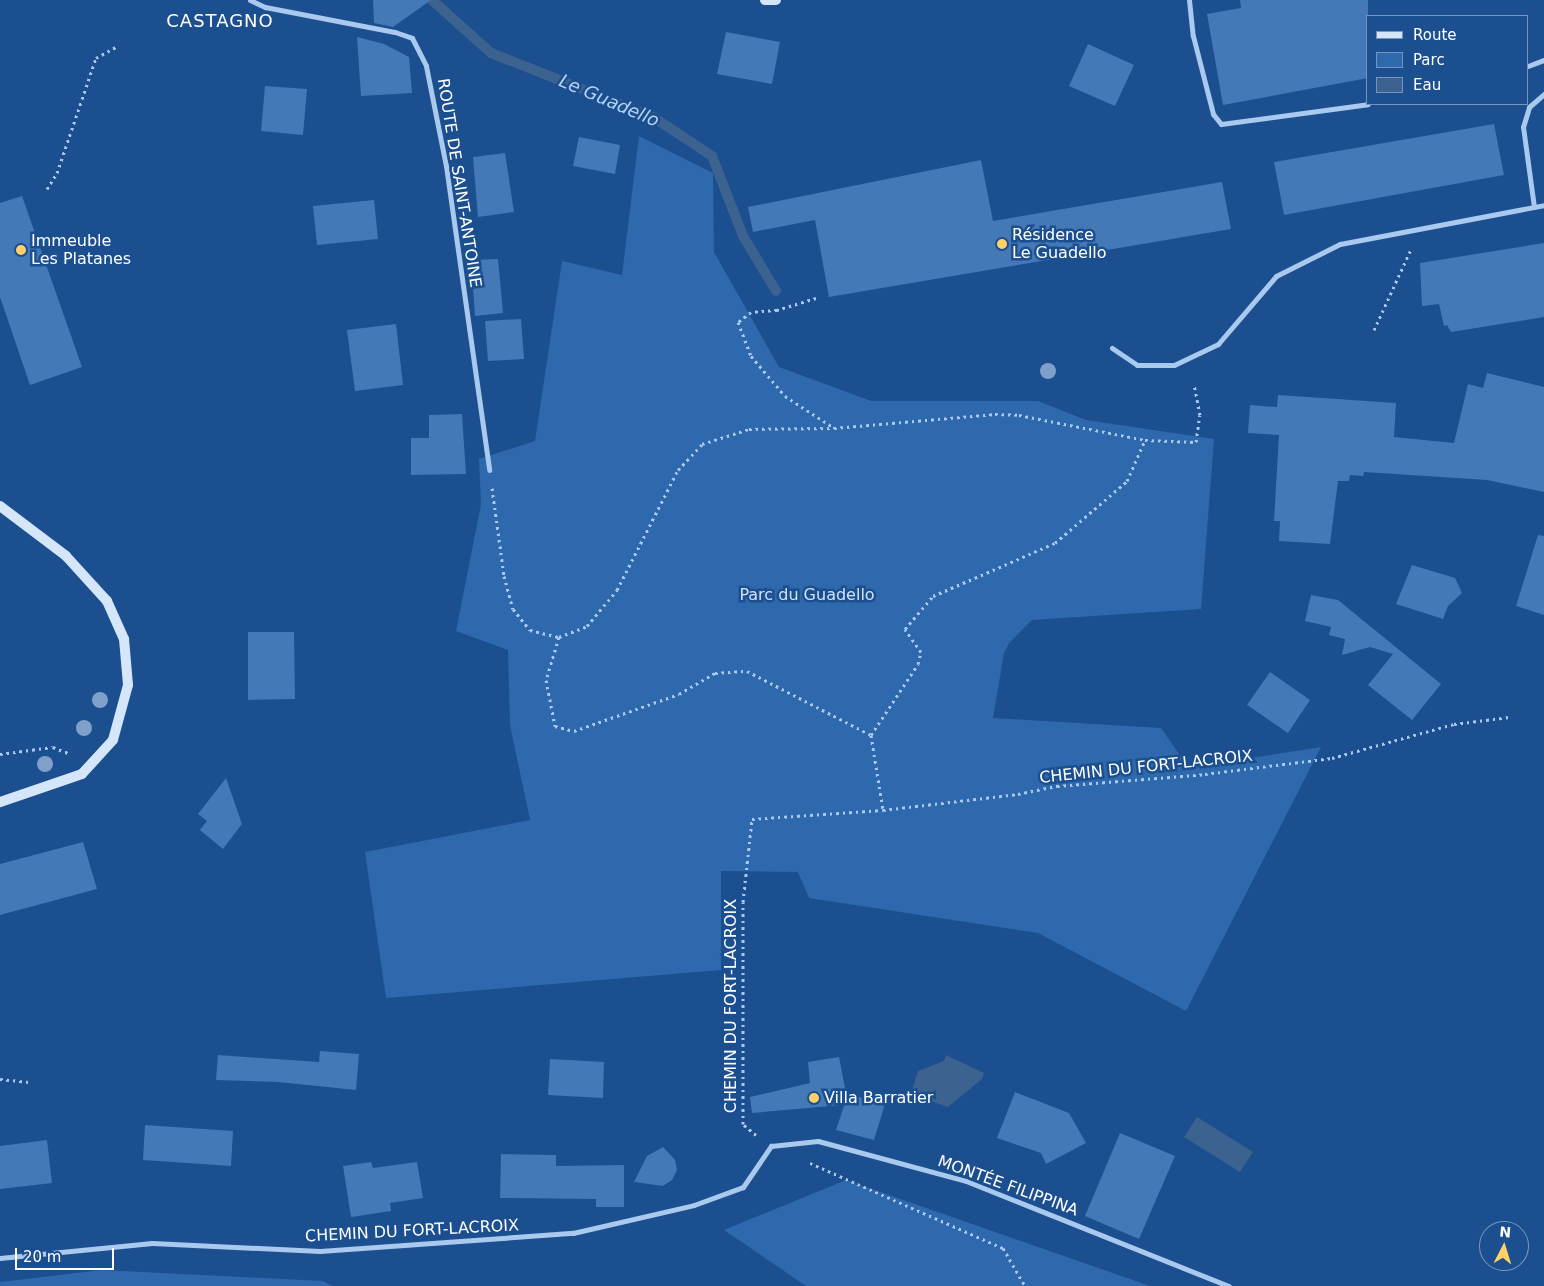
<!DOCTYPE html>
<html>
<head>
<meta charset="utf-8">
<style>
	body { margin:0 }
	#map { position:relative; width:1544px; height:1286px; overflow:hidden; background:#1b4f8f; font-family:"DejaVu Sans",sans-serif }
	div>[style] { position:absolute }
	.green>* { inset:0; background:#2e69ad }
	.water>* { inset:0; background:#3c6290 }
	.stream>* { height:10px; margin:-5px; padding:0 5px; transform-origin:5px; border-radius:5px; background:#3c6290 }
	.building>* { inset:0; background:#4478b7 }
	.path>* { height:3px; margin-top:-1.5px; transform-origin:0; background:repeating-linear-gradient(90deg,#a9c9ee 0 2.5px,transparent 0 6.5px) }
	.minor>* { height:5px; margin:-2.5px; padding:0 2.5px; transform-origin:2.5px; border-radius:2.5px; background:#a9c9ee }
	.secondary>* { height:10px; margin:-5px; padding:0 5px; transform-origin:5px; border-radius:5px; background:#d6e6fa }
	.trees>* { width:16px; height:16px; margin:-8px; border-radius:50%; background:#7ea0ca }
	.dots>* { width:14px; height:14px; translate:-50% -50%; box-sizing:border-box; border:2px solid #1b4f8f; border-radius:50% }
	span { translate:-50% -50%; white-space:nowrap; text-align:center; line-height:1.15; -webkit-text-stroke:5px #1b4f8f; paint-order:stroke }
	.street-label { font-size:16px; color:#fff }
	.poi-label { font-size:16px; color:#fff }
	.left { translate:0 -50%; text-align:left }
	.park-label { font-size:16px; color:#cfe3fa }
	.neighbourhood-label { font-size:18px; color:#fff; letter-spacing:1px }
	.water-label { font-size:18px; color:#b5d3f5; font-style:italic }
	.legend { position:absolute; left:1366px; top:15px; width:162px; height:90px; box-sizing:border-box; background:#1b4f8f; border:1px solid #7695bc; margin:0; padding:6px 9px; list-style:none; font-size:15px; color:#fff }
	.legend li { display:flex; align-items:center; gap:10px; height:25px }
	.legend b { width:25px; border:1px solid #7695bc }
	.north { position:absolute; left:1479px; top:1221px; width:50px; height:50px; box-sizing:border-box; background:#1b4f8f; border:1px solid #7695bc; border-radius:50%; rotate:5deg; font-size:14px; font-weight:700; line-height:20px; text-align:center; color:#fff }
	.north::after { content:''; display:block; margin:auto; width:18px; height:22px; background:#ffd166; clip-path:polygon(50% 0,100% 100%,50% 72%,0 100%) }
	.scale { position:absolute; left:15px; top:1248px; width:99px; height:22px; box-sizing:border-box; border:2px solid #fff; border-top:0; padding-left:6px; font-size:15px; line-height:18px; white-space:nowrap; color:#fff; -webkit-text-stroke:4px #1b4f8f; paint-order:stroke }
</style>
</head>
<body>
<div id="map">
	<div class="green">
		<i style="clip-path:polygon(639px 136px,713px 173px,714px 252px,779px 367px,871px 401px,1038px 401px,1086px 420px,1214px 439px,1201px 609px,1032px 620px,1009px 643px,1004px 653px,993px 718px,1161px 728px,1189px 768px,1321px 747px,1186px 1011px,1038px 933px,809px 898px,798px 872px,721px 871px,721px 970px,386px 998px,365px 852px,530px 820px,510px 725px,508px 650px,456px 631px,481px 504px,479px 459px,535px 441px,562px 261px,622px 275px)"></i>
		<i style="clip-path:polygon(846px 1180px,1150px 1286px,806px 1286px,724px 1230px)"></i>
		<i style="clip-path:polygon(102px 1270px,323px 1281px,332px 1286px,0 1286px,0 1282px)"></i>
	</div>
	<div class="water">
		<i style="clip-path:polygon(946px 1055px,984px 1073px,982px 1079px,948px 1107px,911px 1094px,918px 1071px,944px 1061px)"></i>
		<i style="clip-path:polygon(1197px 1117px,1253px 1152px,1240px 1172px,1184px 1137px)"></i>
	</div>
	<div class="stream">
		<i style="left:432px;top:0;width:79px;rotate:41.9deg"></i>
		<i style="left:491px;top:53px;width:174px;rotate:21.6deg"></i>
		<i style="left:653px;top:117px;width:71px;rotate:33.5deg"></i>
		<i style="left:712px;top:156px;width:86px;rotate:68.8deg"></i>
		<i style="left:743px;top:236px;width:64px;rotate:59deg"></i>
	</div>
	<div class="building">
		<i style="clip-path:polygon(373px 0,431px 0,393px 27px,374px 23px)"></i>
		<i style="clip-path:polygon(1240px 0,1368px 0,1368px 78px,1223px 105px,1207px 14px,1241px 8px)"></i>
		<i style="clip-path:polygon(726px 32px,780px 42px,772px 84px,717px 74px)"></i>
		<i style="clip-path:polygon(357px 37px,384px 44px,409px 57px,412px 93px,361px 96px)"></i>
		<i style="clip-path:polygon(1088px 44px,1134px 65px,1115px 106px,1069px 86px)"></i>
		<i style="clip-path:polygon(265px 86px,307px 89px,303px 135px,261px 131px)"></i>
		<i style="clip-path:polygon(1494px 124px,1504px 175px,1284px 215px,1274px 162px)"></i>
		<i style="clip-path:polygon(579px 137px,620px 145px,615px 174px,573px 166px)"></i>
		<i style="clip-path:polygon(505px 153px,514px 212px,478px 217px,473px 157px)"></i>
		<i style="clip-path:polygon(981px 160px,993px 221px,1222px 182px,1231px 229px,829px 297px,815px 220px,753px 232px,748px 207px)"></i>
		<i style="clip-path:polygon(22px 196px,82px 367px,30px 385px,0 297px,0 203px)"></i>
		<i style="clip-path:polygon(374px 200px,378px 239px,317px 245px,313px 206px)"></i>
		<i style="clip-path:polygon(1544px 243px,1544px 317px,1451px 332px,1447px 325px,1444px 326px,1439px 304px,1422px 306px,1420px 263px)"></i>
		<i style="clip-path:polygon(498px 259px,503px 313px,475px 316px,471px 260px)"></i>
		<i style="clip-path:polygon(521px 319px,524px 359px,488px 361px,485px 321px)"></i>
		<i style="clip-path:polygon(396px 324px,403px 385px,355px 391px,347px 330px)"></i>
		<i style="clip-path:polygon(1487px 373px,1544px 387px,1544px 492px,1487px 480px,1364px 472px,1363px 476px,1350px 475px,1349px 481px,1338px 481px,1330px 544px,1279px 541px,1280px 521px,1274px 521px,1279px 435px,1248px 433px,1250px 405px,1277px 407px,1278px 395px,1396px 403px,1394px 437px,1454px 443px,1468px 384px,1483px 388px)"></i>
		<i style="clip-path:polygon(462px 414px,466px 474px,411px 475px,411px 438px,429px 438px,429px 415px)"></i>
		<i style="clip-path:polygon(1538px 535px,1544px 536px,1544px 615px,1516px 606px)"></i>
		<i style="clip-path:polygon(1412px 565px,1455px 578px,1462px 593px,1448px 606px,1443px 619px,1396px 604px)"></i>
		<i style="clip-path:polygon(1311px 595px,1338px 600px,1441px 684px,1412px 720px,1368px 685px,1393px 654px,1370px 647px,1342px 655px,1345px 639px,1329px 635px,1331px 627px,1305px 621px)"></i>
		<i style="clip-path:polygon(248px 632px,294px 632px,295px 699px,248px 700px)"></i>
		<i style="clip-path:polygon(1270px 672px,1310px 700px,1288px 733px,1247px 705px)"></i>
		<i style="clip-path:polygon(226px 778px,242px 824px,223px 849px,200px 830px,207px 821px,198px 814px)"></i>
		<i style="clip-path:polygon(83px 842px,97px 889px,0 915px,0 864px)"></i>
		<i style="clip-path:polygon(320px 1051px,359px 1054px,356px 1090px,278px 1082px,216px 1080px,218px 1055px,319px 1062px)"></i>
		<i style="clip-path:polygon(839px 1057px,846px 1093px,842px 1105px,752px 1113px,750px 1097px,810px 1083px,808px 1062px)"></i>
		<i style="clip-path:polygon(550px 1059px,604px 1062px,603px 1098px,548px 1095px)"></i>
		<i style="clip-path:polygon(1015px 1092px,1069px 1113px,1086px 1143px,1046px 1164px,1041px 1153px,997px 1138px)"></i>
		<i style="clip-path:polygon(848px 1094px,885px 1104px,874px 1140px,836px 1130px)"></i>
		<i style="clip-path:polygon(145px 1125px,233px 1131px,231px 1166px,143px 1160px)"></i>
		<i style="clip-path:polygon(1120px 1133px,1175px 1156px,1139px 1239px,1085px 1216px)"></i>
		<i style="clip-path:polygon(47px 1140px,52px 1183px,0 1189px,0 1146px)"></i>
		<i style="clip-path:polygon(663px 1147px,675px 1160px,677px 1170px,672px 1180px,663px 1186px,634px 1182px,647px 1156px)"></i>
		<i style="clip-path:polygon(501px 1154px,556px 1155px,556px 1166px,624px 1165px,624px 1207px,596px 1207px,596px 1199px,500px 1198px)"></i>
		<i style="clip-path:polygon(371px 1162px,373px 1168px,417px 1162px,423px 1198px,390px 1203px,391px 1211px,351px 1217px,343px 1166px)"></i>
	</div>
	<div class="path">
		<i style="left:47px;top:189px;width:19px;rotate:-58deg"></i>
		<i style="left:57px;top:173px;width:121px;rotate:-71.3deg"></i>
		<i style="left:96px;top:58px;width:25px;rotate:-29deg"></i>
		<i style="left:816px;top:298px;width:41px;rotate:162.9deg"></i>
		<i style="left:777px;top:310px;width:26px;rotate:176deg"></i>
		<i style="left:751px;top:312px;width:16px;rotate:142deg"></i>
		<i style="left:738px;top:322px;width:36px;rotate:69deg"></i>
		<i style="left:751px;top:356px;width:52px;rotate:49.6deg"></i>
		<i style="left:785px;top:396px;width:57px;rotate:32.9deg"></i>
		<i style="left:1374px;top:330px;width:89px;rotate:-65.4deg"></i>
		<i style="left:492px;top:488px;width:89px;rotate:82.2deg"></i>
		<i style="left:504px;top:576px;width:34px;rotate:75deg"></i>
		<i style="left:513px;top:609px;width:27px;rotate:51deg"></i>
		<i style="left:530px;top:630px;width:30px;rotate:14deg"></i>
		<i style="left:559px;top:637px;width:30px;rotate:-21deg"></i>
		<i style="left:587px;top:626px;width:47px;rotate:-50.2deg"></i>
		<i style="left:617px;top:590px;width:135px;rotate:-63.1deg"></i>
		<i style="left:678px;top:470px;width:35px;rotate:-47deg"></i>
		<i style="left:702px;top:444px;width:49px;rotate:-17.7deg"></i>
		<i style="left:749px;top:429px;width:85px;rotate:-0.7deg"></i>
		<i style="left:834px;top:428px;width:162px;rotate:-5deg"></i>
		<i style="left:995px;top:414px;width:24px;rotate:2deg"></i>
		<i style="left:1019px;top:415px;width:128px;rotate:11.2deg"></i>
		<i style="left:1145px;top:440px;width:51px;rotate:2.2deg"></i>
		<i style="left:1196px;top:442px;width:27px;rotate:-82deg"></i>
		<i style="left:1200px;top:415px;width:31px;rotate:-101deg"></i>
		<i style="left:559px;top:637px;width:45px;rotate:106.8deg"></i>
		<i style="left:546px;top:680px;width:47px;rotate:78.9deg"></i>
		<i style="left:555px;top:726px;width:20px;rotate:15deg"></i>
		<i style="left:574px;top:731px;width:111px;rotate:-19.4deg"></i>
		<i style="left:679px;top:694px;width:42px;rotate:-30.3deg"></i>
		<i style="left:715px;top:673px;width:32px;rotate:-4deg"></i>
		<i style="left:747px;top:671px;width:140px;rotate:27.3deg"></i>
		<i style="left:871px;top:735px;width:76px;rotate:80.9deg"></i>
		<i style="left:871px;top:735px;width:85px;rotate:-56.5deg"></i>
		<i style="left:918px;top:664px;width:12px;rotate:-76deg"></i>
		<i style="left:921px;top:652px;width:28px;rotate:-125deg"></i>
		<i style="left:905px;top:629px;width:43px;rotate:-49.7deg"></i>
		<i style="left:933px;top:596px;width:133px;rotate:-23.5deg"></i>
		<i style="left:1055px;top:543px;width:95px;rotate:-40.7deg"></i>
		<i style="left:1127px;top:481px;width:45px;rotate:-66.3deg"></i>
		<i style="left:0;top:754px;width:53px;rotate:-7.5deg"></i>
		<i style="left:53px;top:747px;width:18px;rotate:22deg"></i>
		<i style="left:0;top:1079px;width:29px;rotate:6deg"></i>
		<i style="left:756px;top:1135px;width:17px;rotate:-140deg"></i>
		<i style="left:743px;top:1124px;width:222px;rotate:-90deg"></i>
		<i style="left:743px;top:902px;width:83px;rotate:-83.8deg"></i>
		<i style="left:752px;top:819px;width:131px;rotate:-3.9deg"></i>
		<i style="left:883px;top:810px;width:136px;rotate:-6.8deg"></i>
		<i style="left:1018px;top:794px;width:40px;rotate:-12deg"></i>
		<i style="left:1057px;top:786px;width:148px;rotate:-4.6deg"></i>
		<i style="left:1205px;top:774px;width:128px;rotate:-7.2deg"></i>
		<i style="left:1332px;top:758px;width:127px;rotate:-15.6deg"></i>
		<i style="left:1454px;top:724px;width:56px;rotate:-7.1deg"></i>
		<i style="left:810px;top:1163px;width:211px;rotate:23.8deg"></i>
		<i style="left:1003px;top:1248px;width:44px;rotate:59.9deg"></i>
	</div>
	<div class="minor">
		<i style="left:250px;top:0;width:17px;rotate:25deg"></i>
		<i style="left:265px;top:7px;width:132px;rotate:10.9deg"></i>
		<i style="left:395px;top:32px;width:18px;rotate:19deg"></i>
		<i style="left:412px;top:38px;width:31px;rotate:63deg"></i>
		<i style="left:426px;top:66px;width:102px;rotate:78.7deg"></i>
		<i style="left:446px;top:166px;width:307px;rotate:81.9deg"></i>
		<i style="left:1189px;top:0;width:36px;rotate:84deg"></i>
		<i style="left:1193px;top:36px;width:81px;rotate:75.6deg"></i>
		<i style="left:1213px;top:114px;width:13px;rotate:51deg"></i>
		<i style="left:1221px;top:124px;width:148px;rotate:-7.7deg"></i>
		<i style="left:1528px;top:66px;width:17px;rotate:-21deg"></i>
		<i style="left:1534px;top:207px;width:81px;rotate:-97.8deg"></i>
		<i style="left:1523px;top:127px;width:21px;rotate:-73deg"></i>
		<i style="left:1529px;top:107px;width:20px;rotate:-41deg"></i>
		<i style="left:1112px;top:348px;width:30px;rotate:34deg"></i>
		<i style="left:1137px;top:365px;width:37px"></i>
		<i style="left:1174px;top:365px;width:49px;rotate:-25.5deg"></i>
		<i style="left:1218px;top:344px;width:89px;rotate:-49.5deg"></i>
		<i style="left:1276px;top:276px;width:72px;rotate:-26.6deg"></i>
		<i style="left:1340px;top:244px;width:208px;rotate:-10.8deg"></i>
		<i style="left:0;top:1258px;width:153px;rotate:-5.6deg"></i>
		<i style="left:152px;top:1243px;width:168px;rotate:2.7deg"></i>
		<i style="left:320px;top:1251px;width:254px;rotate:-4.1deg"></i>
		<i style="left:573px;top:1233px;width:124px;rotate:-13deg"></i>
		<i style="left:694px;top:1205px;width:52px;rotate:-20.2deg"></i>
		<i style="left:743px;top:1187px;width:50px;rotate:-55.7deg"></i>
		<i style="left:771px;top:1146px;width:47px;rotate:-6.1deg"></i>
		<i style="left:818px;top:1141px;width:153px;rotate:15.1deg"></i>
		<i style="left:966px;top:1181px;width:283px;rotate:21.8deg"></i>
	</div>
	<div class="secondary">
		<i style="left:765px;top:0;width:11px"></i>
		<i style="left:0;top:506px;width:83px;rotate:37.1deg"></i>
		<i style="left:66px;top:556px;width:61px;rotate:47.7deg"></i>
		<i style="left:107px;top:601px;width:42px;rotate:65.9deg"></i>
		<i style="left:124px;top:639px;width:46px;rotate:85deg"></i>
		<i style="left:128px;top:685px;width:57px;rotate:105.3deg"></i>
		<i style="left:113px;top:740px;width:46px;rotate:132.4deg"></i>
		<i style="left:82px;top:774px;width:87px;rotate:161.1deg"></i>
	</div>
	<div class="trees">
		<i style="left:1048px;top:371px"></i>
		<i style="left:100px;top:700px"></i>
		<i style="left:84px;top:728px"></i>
		<i style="left:45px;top:764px"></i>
	</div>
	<div class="dots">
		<i style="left:1002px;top:244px;background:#ffd166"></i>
		<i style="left:21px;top:250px;background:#ffd166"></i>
		<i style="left:814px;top:1098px;background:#ffd166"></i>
	</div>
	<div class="street-label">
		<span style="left:459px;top:183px;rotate:81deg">ROUTE DE SAINT-ANTOINE</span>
		<span style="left:1146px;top:767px;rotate:-6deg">CHEMIN DU FORT-LACROIX</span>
		<span style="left:731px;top:1006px;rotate:-90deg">CHEMIN DU FORT-LACROIX</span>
		<span style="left:1008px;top:1186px;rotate:20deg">MONTÉE FILIPPINA</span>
		<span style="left:412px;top:1231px;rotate:-3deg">CHEMIN DU FORT-LACROIX</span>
	</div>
	<div class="poi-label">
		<span class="left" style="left:1012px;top:244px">Résidence<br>Le Guadello</span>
		<span class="left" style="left:31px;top:250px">Immeuble<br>Les Platanes</span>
		<span class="left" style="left:824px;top:1098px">Villa Barratier</span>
	</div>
	<div class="park-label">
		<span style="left:807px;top:595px">Parc du Guadello</span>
	</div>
	<div class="neighbourhood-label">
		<span style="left:220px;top:21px">CASTAGNO</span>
	</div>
	<div class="water-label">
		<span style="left:609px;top:101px;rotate:23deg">Le Guadello</span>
	</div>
	<ul class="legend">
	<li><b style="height:6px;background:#d6e6fa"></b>Route</li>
	<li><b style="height:14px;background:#2e69ad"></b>Parc</li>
	<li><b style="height:14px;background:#3c6290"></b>Eau</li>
	</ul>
	<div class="north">N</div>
	<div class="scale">20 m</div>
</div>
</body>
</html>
